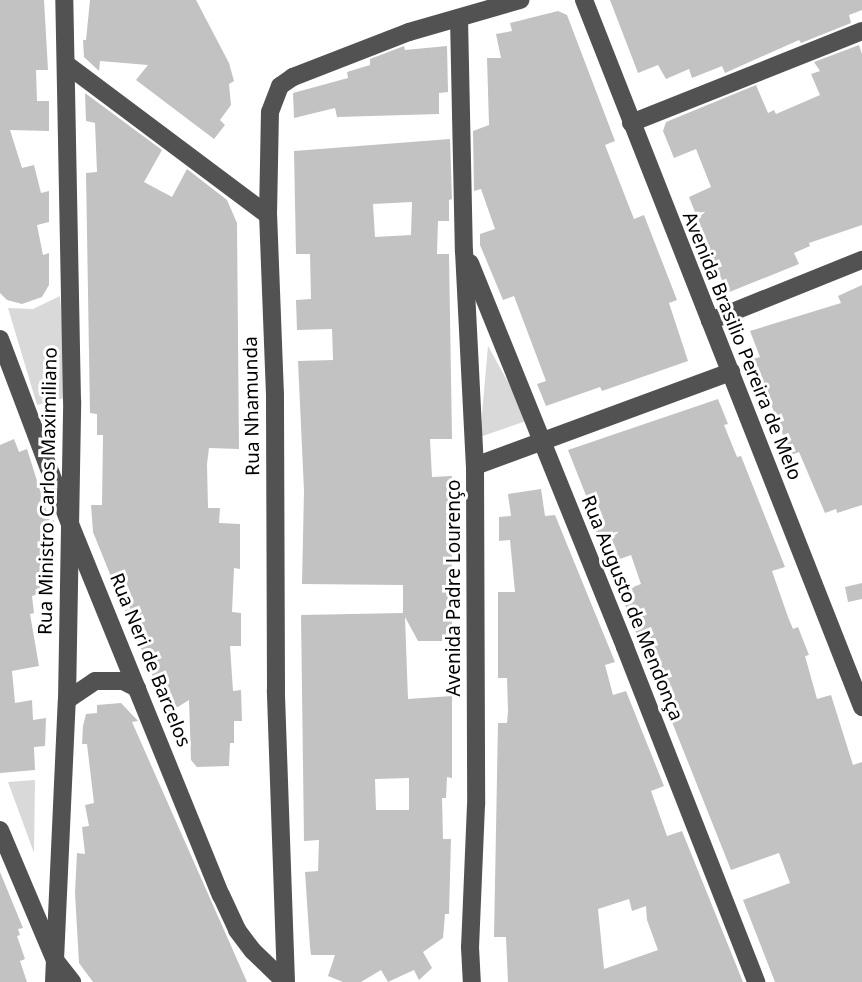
<!DOCTYPE html>
<html>
<head>
<meta charset="utf-8">
<style>
	body { margin:0 }
	#map { position:relative; width:862px; height:982px; overflow:hidden; background:#fff; font-family:"Noto Sans",sans-serif }
	div>[style] { position:absolute }
	.green>* { inset:0; background:#d9d9d9 }
	.building>* { inset:0; background:#c2c2c2 }
	.minor>* { height:18px; margin:-9px; padding:0 9px; transform-origin:9px; border-radius:9px; background:#525252 }
	span { translate:-50% -50%; white-space:nowrap; text-align:center; line-height:1.15; -webkit-text-stroke:6px #fff; paint-order:stroke }
	.street-label { font-size:19px; color:#000 }
</style>
</head>
<body>
<div id="map">
	<div class="green">
		<i style="clip-path:polygon(60px 296px,68px 397px,37px 405px,8px 308px,33px 309px)"></i>
		<i style="clip-path:polygon(488px 346px,529px 420px,480px 437px)"></i>
		<i style="clip-path:polygon(35px 780px,34px 853px,8px 782px)"></i>
	</div>
	<div class="building">
		<i style="clip-path:polygon(0 0,44px 0,48px 70px,36px 70px,37px 101px,49px 101px,49px 131px,10px 130px,22px 168px,34px 165px,41px 193px,49px 191px,49px 222px,37px 225px,43px 255px,49px 253px,49px 285px,42px 297px,22px 304px,7px 300px,0 293px)"></i>
		<i style="clip-path:polygon(90px 0,196px 0,229px 63px,234px 81px,229px 84px,231px 105px,220px 120px,225px 125px,214px 139px,136px 80px,148px 65px,100px 61px,99px 71px,84px 57px,83px 40px,86px 40px)"></i>
		<i style="clip-path:polygon(610px 0,862px 0,862px 10px,849px 15px,851px 23px,801px 43px,799px 40px,725px 73px,722px 66px,692px 78px,689px 69px,666px 79px,658px 65px,638px 73px)"></i>
		<i style="clip-path:polygon(558px 11px,567px 15px,615px 141px,605px 145px,634px 219px,644px 215px,677px 300px,669px 303px,688px 361px,602px 391px,600px 387px,546px 406px,537px 384px,546px 381px,514px 296px,503px 300px,480px 245px,480px 234px,495px 229px,481px 189px,474px 191px,473px 131px,489px 125px,487px 58px,501px 58px,496px 34px,512px 31px,510px 23px)"></i>
		<i style="clip-path:polygon(859px 45px,862px 54px,862px 225px,809px 243px,810px 246px,794px 253px,799px 264px,727px 293px,689px 197px,711px 187px,696px 149px,674px 158px,663px 131px,666px 122px,756px 85px,768px 113px,774px 110px,776px 114px,820px 95px,811px 74px,820px 71px,814px 62px)"></i>
		<i style="clip-path:polygon(404px 46px,405px 50px,447px 46px,448px 92px,439px 93px,439px 114px,337px 117px,335px 108px,294px 118px,293px 93px,348px 78px,347px 72px,370px 65px,370px 59px)"></i>
		<i style="clip-path:polygon(85px 93px,162px 150px,144px 182px,172px 197px,187px 169px,227px 200px,237px 223px,239px 449px,209px 448px,207px 464px,208px 508px,220px 508px,219px 523px,240px 524px,240px 569px,234px 568px,232px 612px,241px 613px,241px 646px,230px 646px,233px 691px,241px 690px,242px 721px,234px 721px,234px 743px,230px 743px,229px 766px,197px 767px,191px 760px,189px 700px,168px 713px,125px 610px,130px 609px,120px 577px,112px 579px,93px 532px,91px 505px,102px 505px,103px 435px,97px 435px,97px 414px,90px 413px,86px 173px,97px 172px,95px 123px,86px 121px)"></i>
		<i style="clip-path:polygon(evenodd,450px 139px,452px 199px,449px 200px,449px 221px,438px 221px,437px 254px,449px 254px,452px 439px,430px 439px,432px 477px,452px 476px,452px 627px,446px 627px,446px 641px,418px 641px,405px 617px,408px 699px,452px 696px,452px 778px,447px 777px,446px 798px,442px 798px,443px 839px,451px 839px,449px 914px,445px 914px,443px 938px,423px 952px,432px 968px,419px 980px,414px 970px,388px 982px,381px 970px,361px 982px,343px 982px,328px 976px,335px 955px,311px 955px,310px 947px,305px 872px,318px 871px,319px 840px,304px 841px,301px 615px,403px 613px,403px 585px,302px 584px,304px 491px,298px 361px,333px 360px,332px 329px,297px 330px,296px 300px,311px 299px,310px 254px,296px 254px,294px 151px,450px 139px,412px 202px,411px 235px,375px 237px,373px 204px,412px 202px,450px 139px,409px 778px,409px 810px,376px 810px,375px 779px,409px 778px)"></i>
		<i style="clip-path:polygon(862px 285px,862px 505px,837px 513px,836px 509px,825px 513px,799px 452px,791px 455px,753px 359px,760px 357px,750px 331px,841px 303px,838px 296px)"></i>
		<i style="clip-path:polygon(718px 399px,728px 424px,724px 425px,737px 457px,741px 456px,785px 567px,772px 571px,788px 617px,793px 629px,798px 627px,809px 655px,805px 656px,817px 699px,831px 695px,853px 765px,862px 762px,862px 982px,775px 982px,743px 900px,790px 883px,779px 853px,731px 870px,672px 722px,681px 719px,664px 672px,659px 673px,655px 661px,648px 663px,620px 592px,641px 584px,631px 555px,609px 563px,583px 500px,587px 498px,568px 450px)"></i>
		<i style="clip-path:polygon(14px 439px,19px 452px,27px 449px,50px 522px,54px 520px,53px 549px,42px 553px,46px 569px,36px 573px,42px 593px,32px 596px,34px 613px,30px 614px,39px 666px,12px 671px,15px 703px,32px 700px,33px 720px,46px 718px,45px 746px,34px 747px,35px 770px,0 773px,0 445px)"></i>
		<i style="clip-path:polygon(evenodd,541px 489px,545px 516px,555px 515px,615px 662px,605px 665px,613px 695px,626px 691px,664px 786px,651px 791px,667px 836px,682px 831px,743px 982px,508px 982px,506px 937px,494px 937px,498px 723px,507px 723px,508px 711px,507px 678px,498px 678px,498px 592px,515px 592px,510px 540px,499px 541px,499px 517px,511px 516px,508px 494px,541px 489px,629px 899px,632px 911px,646px 906px,647px 920px,658px 950px,604px 969px,598px 909px,629px 899px)"></i>
		<i style="clip-path:polygon(862px 583px,862px 599px,848px 602px,845px 587px)"></i>
		<i style="clip-path:polygon(121px 703px,138px 721px,132px 722px,247px 982px,93px 982px,79px 963px,75px 893px,77px 853px,85px 854px,82px 827px,89px 826px,85px 805px,94px 803px,87px 744px,82px 744px,83px 726px,86px 714px,97px 713px,97px 705px)"></i>
		<i style="clip-path:polygon(0 872px,23px 928px,18px 929px,20px 935px,17px 936px,25px 959px,20px 961px,27px 982px,0 982px)"></i>
	</div>
	<div class="minor">
		<i style="left:584px;top:0;width:760px;rotate:68.53deg"></i>
		<i style="left:459px;top:18px;width:233px;rotate:88.8deg"></i>
		<i style="left:464px;top:251px;width:215px;rotate:87.1deg"></i>
		<i style="left:475px;top:466px;width:339px;rotate:89.8deg"></i>
		<i style="left:476px;top:805px;width:142px;rotate:92.4deg"></i>
		<i style="left:470px;top:947px;width:35px;rotate:87deg"></i>
		<i style="left:66px;top:64px;width:252px;rotate:36.8deg"></i>
		<i style="left:631px;top:123px;width:249px;rotate:-21.7deg"></i>
		<i style="left:470px;top:263px;width:414px;rotate:68deg"></i>
		<i style="left:625px;top:647px;width:360px;rotate:68.6deg"></i>
		<i style="left:710px;top:321px;width:164px;rotate:-21.9deg"></i>
		<i style="left:0;top:339px;width:198px;rotate:69.3deg"></i>
		<i style="left:70px;top:524px;width:401px;rotate:67.9deg"></i>
		<i style="left:221px;top:895px;width:38px;rotate:65deg"></i>
		<i style="left:237px;top:930px;width:26px;rotate:53deg"></i>
		<i style="left:253px;top:951px;width:45px;rotate:44.1deg"></i>
		<i style="left:475px;top:466px;width:273px;rotate:-20.2deg"></i>
		<i style="left:67px;top:700px;width:34px;rotate:-34deg"></i>
		<i style="left:95px;top:681px;width:28px"></i>
		<i style="left:123px;top:681px;width:16px;rotate:27deg"></i>
		<i style="left:0;top:830px;width:141px;rotate:67.1deg"></i>
		<i style="left:55px;top:960px;width:28px;rotate:52deg"></i>
		<i style="left:54px;top:982px;width:282px;rotate:-87.4deg"></i>
		<i style="left:67px;top:700px;width:299px;rotate:-89deg"></i>
		<i style="left:72px;top:401px;width:401px;rotate:-91.1deg"></i>
		<i style="left:286px;top:982px;width:292px;rotate:-92deg"></i>
		<i style="left:276px;top:690px;width:295px;rotate:-90.2deg"></i>
		<i style="left:275px;top:395px;width:180px;rotate:-92.2deg"></i>
		<i style="left:268px;top:215px;width:103px;rotate:-88.9deg"></i>
		<i style="left:270px;top:112px;width:28px;rotate:-69deg"></i>
		<i style="left:280px;top:86px;width:16px;rotate:-35deg"></i>
		<i style="left:293px;top:77px;width:124px;rotate:-21.2deg"></i>
		<i style="left:409px;top:32px;width:116px;rotate:-16.1deg"></i>
	</div>
	<div class="street-label">
		<span style="left:742px;top:346px;rotate:68deg">Avenida Brasilio Pereira de Melo</span>
		<span style="left:252px;top:406px;rotate:-91deg">Rua Nhamunda</span>
		<span style="left:48px;top:491px;rotate:-89deg">Rua Ministro Carlos Maximiliano</span>
		<span style="left:454px;top:588px;rotate:-90deg">Avenida Padre Lourenço</span>
		<span style="left:632px;top:608px;rotate:68deg">Rua Augusto de Mendonça</span>
		<span style="left:150px;top:660px;rotate:68deg">Rua Neri de Barcelos</span>
	</div>
</div>
</body>
</html>
